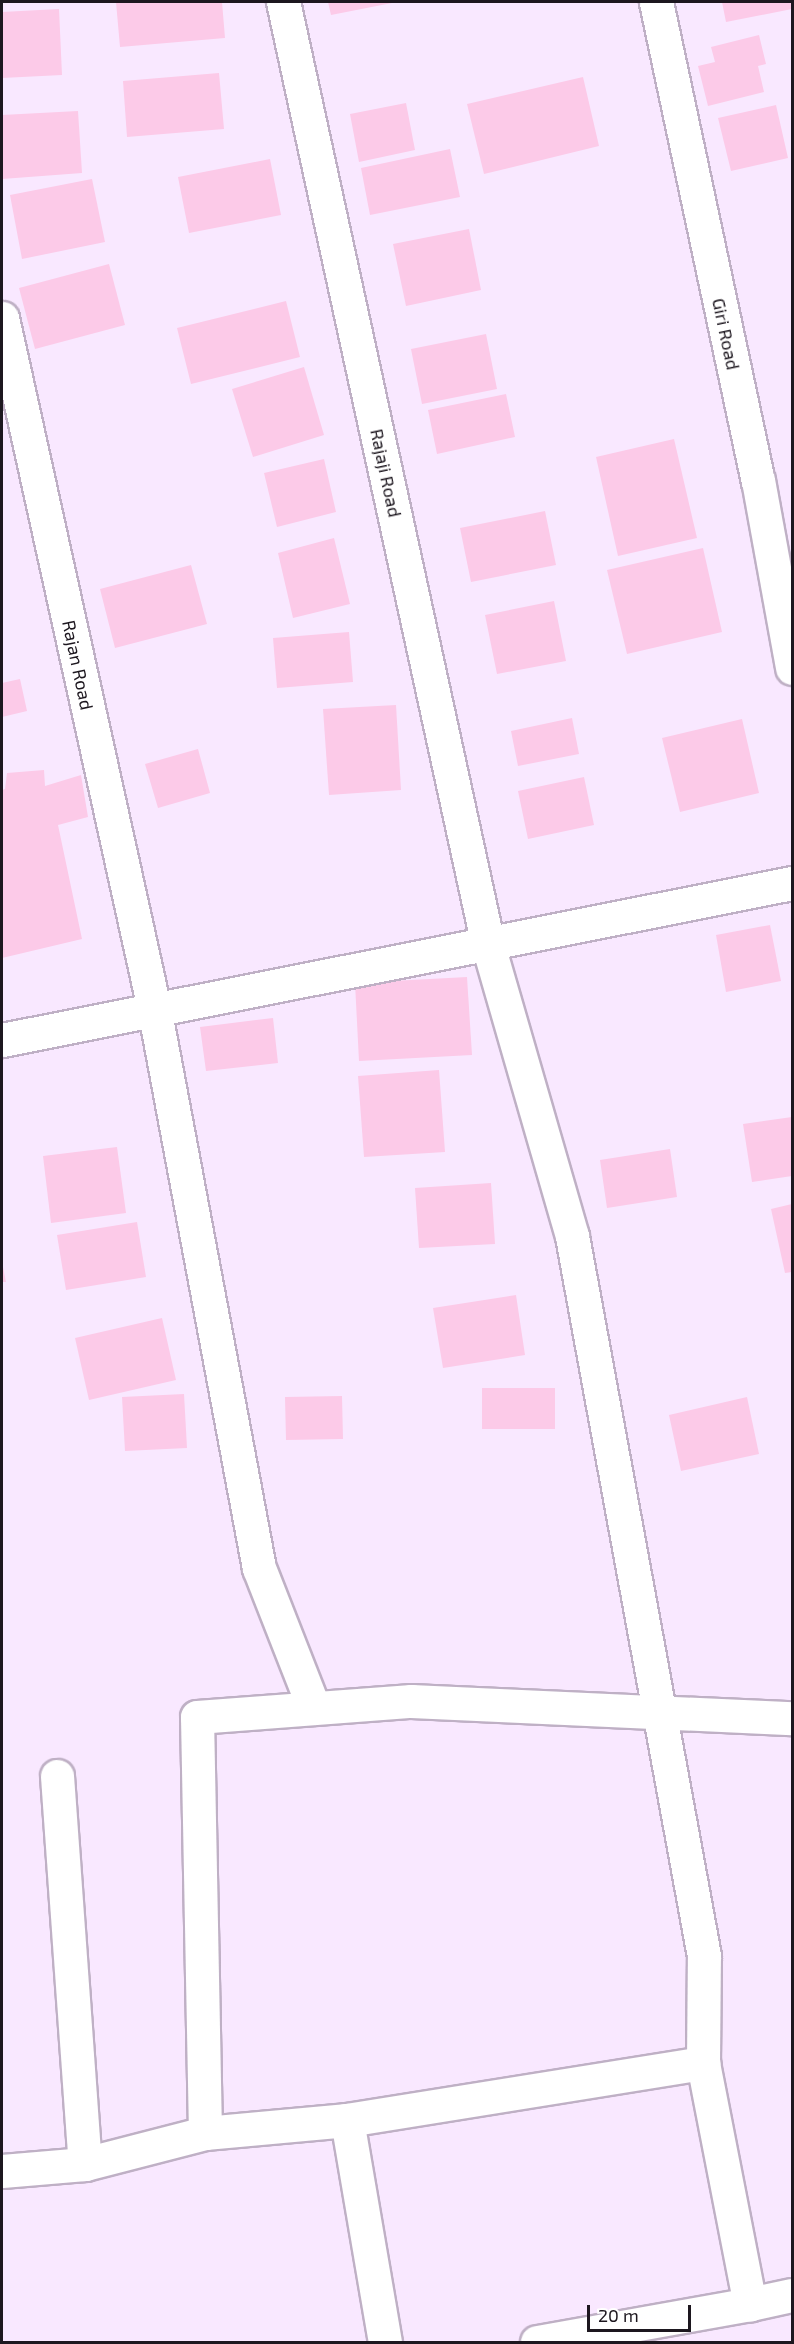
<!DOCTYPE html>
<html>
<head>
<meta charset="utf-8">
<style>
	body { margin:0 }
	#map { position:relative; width:794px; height:2344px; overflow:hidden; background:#f9e8ff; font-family:"Exo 2",sans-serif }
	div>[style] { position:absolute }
	.building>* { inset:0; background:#fccae8 }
	.roads { filter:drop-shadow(2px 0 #bfb0c5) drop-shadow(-2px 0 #bfb0c5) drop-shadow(0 2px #bfb0c5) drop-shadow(0 -2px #bfb0c5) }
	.street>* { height:33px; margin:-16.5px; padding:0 16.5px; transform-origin:16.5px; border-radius:16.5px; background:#fff }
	span { translate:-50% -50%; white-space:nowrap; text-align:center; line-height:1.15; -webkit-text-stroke:4.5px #fff; paint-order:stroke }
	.street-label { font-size:18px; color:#1d171f }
	.frame { position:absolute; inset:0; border:3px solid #1d171f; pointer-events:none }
	.scale { position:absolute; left:587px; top:2305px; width:104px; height:27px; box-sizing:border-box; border:3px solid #1d171f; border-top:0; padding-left:8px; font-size:18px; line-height:21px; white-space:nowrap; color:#1d171f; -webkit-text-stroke:4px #fff; paint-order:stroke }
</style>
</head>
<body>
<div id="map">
	<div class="building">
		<i style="clip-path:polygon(116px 2px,222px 2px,225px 38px,120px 47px)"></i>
		<i style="clip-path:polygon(328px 2px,392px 2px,392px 3px,331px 15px)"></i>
		<i style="clip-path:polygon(722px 2px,792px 2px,792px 9px,726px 22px)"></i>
		<i style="clip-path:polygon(59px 9px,62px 75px,2px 78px,2px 12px)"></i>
		<i style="clip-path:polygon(759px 35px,766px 64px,758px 66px,764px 92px,708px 106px,698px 66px,715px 62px,711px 47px)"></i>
		<i style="clip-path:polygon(219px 73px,224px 129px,127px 137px,123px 81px)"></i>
		<i style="clip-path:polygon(583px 77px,599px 146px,484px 174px,467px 104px)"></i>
		<i style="clip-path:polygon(406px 103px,415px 150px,359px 162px,350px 114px)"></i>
		<i style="clip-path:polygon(776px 105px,788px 158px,731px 171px,718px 118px)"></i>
		<i style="clip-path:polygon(78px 111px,82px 173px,2px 179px,2px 115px)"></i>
		<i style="clip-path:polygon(450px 149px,460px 197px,370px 215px,361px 168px)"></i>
		<i style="clip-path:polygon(270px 159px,281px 215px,189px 233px,178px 177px)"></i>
		<i style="clip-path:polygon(92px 179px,105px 242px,22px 259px,10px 195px)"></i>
		<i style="clip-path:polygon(469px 229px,481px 290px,406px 306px,393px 244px)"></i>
		<i style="clip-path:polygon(109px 264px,125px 325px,35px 349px,19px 288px)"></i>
		<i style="clip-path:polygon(286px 301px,300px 357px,191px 384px,177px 328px)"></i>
		<i style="clip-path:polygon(486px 334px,497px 389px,422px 404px,411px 349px)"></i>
		<i style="clip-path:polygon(304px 367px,324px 435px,253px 457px,232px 389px)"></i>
		<i style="clip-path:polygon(506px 394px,515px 437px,437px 454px,428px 410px)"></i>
		<i style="clip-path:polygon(674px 439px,697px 538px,618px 556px,596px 457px)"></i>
		<i style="clip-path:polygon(324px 459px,336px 512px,277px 527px,264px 473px)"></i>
		<i style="clip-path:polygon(545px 511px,556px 565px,471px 582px,460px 528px)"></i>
		<i style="clip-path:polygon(334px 538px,350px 604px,293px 618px,278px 553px)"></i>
		<i style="clip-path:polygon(703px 548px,722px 632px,627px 654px,607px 570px)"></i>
		<i style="clip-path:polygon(191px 565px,207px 624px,115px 648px,100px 589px)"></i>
		<i style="clip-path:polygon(554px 601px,566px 661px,497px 674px,485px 615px)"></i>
		<i style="clip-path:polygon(349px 632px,353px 682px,277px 688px,273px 638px)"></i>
		<i style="clip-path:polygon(20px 679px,27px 711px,2px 717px,2px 683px)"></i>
		<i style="clip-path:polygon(396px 705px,401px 790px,329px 795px,323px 709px)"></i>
		<i style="clip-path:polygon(572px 718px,579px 754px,518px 766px,511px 731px)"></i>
		<i style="clip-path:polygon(742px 719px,759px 793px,680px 812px,662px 738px)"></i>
		<i style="clip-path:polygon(198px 749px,210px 793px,158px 808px,145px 764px)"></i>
		<i style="clip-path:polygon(44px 770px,45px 786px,81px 775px,88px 817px,58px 825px,82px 939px,2px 958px,2px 790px,5px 789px,7px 773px)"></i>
		<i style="clip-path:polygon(584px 777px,594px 825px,528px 839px,518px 791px)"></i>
		<i style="clip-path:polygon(770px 925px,781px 981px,726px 992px,716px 935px)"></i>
		<i style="clip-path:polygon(467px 977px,472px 1055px,359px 1061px,355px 983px)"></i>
		<i style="clip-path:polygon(273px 1018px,278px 1063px,206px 1071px,200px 1027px)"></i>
		<i style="clip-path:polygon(439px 1070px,445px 1152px,364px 1157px,358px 1076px)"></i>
		<i style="clip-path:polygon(792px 1117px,792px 1176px,752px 1182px,743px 1124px)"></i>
		<i style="clip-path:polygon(117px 1147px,126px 1213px,51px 1223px,43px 1156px)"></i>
		<i style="clip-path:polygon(670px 1149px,677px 1197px,607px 1208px,600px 1160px)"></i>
		<i style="clip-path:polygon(491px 1183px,495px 1244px,419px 1248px,415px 1188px)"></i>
		<i style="clip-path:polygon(792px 1204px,792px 1272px,785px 1273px,771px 1209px)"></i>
		<i style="clip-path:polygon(137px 1222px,146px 1277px,66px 1290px,57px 1235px)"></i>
		<i style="clip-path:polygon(2px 1262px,6px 1282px,2px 1282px)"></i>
		<i style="clip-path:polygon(516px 1295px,525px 1355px,443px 1368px,433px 1308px)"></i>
		<i style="clip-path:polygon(162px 1318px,176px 1380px,89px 1400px,75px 1338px)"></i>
		<i style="clip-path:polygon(482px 1388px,555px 1388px,555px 1429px,482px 1429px)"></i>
		<i style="clip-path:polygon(184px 1394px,187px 1448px,125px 1451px,122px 1397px)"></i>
		<i style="clip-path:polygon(342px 1396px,343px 1439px,286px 1440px,285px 1397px)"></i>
		<i style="clip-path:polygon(747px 1397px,759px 1454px,681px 1471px,669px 1415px)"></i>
	</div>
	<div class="roads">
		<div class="street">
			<i style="left:656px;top:2px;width:489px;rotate:78deg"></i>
			<i style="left:758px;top:480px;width:191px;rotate:79.7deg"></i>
			<i style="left:2px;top:318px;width:712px;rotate:77.58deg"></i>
			<i style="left:155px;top:1013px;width:565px;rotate:79.39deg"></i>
			<i style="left:259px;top:1568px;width:150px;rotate:68.6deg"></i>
			<i style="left:2px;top:1040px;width:805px;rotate:-11.24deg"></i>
			<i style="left:57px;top:1776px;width:389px;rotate:85.9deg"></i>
			<i style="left:703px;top:2063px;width:246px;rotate:79deg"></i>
			<i style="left:750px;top:2304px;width:43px;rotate:-12.1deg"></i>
			<i style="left:347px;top:2120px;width:225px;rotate:80.3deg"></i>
			<i style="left:205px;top:2133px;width:416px;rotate:-91.1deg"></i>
			<i style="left:197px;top:1717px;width:215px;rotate:-4.3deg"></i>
			<i style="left:411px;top:1701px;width:381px;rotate:2.6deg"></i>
			<i style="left:2px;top:2171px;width:83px;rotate:-4.8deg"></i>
			<i style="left:85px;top:2164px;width:124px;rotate:-14.5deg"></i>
			<i style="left:205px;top:2133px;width:143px;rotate:-5.2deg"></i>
			<i style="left:347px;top:2120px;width:361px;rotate:-9.1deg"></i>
			<i style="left:703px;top:2063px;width:107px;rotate:-89.5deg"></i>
			<i style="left:704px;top:1956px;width:732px;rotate:-100.39deg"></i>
			<i style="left:572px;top:1236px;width:303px;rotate:-106.1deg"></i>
			<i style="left:488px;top:945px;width:965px;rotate:-102.26deg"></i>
			<i style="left:537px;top:2342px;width:216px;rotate:-10.1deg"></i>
		</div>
	</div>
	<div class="street-label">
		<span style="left:726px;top:334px;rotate:78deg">Giri Road</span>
		<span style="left:386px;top:473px;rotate:78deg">Rajaji Road</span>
		<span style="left:78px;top:665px;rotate:78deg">Rajan Road</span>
	</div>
	<div class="frame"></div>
	<div class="scale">20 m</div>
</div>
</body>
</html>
